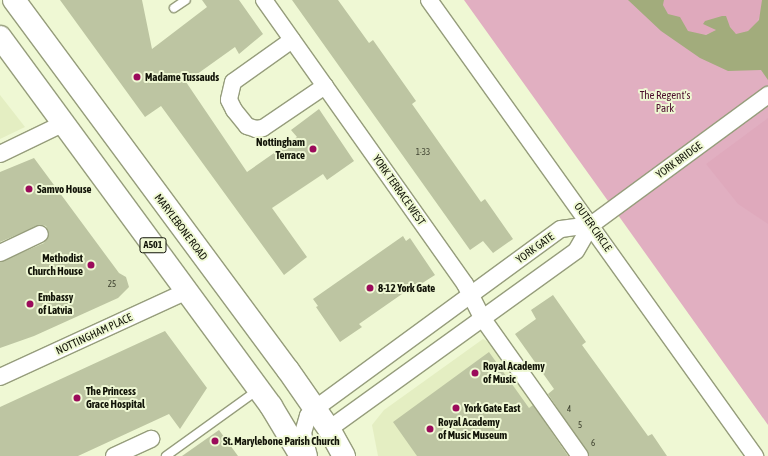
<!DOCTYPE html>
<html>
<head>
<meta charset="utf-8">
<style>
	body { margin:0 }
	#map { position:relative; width:768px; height:456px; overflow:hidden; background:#eff8d4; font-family:"Asap Condensed",sans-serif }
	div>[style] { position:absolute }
	.built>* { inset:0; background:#e4eec2 }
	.green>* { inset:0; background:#e1afc1 }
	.forest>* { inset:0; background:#dfa9bc }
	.water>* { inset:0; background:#a2ac7c }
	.building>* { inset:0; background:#bdc5a2 }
	.roads { filter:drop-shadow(1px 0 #969d7c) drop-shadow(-1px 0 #969d7c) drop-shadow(0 1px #969d7c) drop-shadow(0 -1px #969d7c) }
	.service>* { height:8px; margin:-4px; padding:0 4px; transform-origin:4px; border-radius:4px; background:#fff }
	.minor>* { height:16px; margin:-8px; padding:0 8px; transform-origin:8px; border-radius:8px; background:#fff }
	.trunk>* { height:22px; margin:-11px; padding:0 11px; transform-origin:11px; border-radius:11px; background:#fff }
	.dots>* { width:11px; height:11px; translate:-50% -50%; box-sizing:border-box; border:2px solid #eff8d4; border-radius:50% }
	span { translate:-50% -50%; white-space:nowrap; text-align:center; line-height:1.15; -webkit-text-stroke:4px #eff8d4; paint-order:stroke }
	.number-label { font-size:9px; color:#3d402e }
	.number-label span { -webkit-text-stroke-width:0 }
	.shield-label span { padding:1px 3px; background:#eff8d4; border:1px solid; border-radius:3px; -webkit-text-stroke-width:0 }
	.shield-label { font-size:10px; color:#121408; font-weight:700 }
	.poi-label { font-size:11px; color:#121408; font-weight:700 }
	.left { translate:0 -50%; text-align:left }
	.right { translate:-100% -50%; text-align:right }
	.park-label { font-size:11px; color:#4d0f2d }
	.street-label { font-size:11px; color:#121408 }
</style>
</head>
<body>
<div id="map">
	<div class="built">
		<i style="clip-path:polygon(0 95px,25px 127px,0 139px)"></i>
		<i style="clip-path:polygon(483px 339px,495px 345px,575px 456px,378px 456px,372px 425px,384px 410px)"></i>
	</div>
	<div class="green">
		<i style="clip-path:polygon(464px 0,768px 0,768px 425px,598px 187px)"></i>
	</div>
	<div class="forest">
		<i style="clip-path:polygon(664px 0,762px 0,762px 11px,754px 27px,747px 31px,736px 34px,722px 16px,705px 21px,703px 24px,714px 27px,715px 32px,698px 35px,688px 31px,680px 17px,668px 14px,663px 5px)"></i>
		<i style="clip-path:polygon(768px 118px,768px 224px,738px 204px,706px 164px)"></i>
	</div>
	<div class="water">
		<i style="clip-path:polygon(628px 0,664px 0,663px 5px,668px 14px,680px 17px,688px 31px,706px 35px,716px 30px,703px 24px,705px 21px,722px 16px,726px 16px,730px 27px,736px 34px,748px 31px,759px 20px,762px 0,768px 0,768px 80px,761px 70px,728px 71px,700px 58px,661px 31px)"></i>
	</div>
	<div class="building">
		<i style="clip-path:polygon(60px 0,142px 0,152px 49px,207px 7px,202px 0,239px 0,263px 34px,239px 54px,235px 47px,186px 82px,247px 172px,297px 137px,291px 130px,319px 109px,354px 161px,327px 180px,323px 174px,272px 208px,307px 257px,284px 275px,161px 106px,145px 117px)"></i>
		<i style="clip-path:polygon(292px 0,338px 0,369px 43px,373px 40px,416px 101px,412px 104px,481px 202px,485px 199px,513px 239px,493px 253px,483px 241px,470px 250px)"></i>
		<i style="clip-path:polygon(34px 158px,119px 273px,126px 277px,129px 287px,118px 298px,34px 336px,0 348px,0 262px,44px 243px,49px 234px,46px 226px,40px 225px,0 242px,0 172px)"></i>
		<i style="clip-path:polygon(403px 236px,406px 241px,410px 238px,435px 275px,413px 289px,412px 287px,359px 324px,362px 327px,340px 342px,316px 307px,318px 306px,313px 299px)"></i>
		<i style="clip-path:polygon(553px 295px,586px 342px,582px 345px,648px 436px,652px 434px,667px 456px,589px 456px,548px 394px,554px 389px,515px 334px,536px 319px,531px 310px)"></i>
		<i style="clip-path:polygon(165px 331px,207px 388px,180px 429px,169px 414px,78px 456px,0 456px,0 407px)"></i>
		<i style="clip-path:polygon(489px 352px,529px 408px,533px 405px,568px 456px,417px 456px,393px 422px)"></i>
		<i style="clip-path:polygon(219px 430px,238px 456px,182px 456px)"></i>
	</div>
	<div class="roads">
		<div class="service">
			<i style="left:174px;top:8px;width:14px;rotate:-34deg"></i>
			<i style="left:166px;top:456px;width:113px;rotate:-35.7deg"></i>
		</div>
		<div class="minor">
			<i style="left:264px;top:0;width:348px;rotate:54.7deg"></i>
			<i style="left:465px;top:284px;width:39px;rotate:63deg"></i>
			<i style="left:483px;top:319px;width:168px;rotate:54.7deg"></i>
			<i style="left:429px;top:0;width:561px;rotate:54.44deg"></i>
			<i style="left:292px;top:40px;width:72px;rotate:144.6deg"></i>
			<i style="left:233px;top:82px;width:18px;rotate:103deg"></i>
			<i style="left:229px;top:100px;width:11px;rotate:63deg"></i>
			<i style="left:234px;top:110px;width:21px;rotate:51deg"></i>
			<i style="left:247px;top:126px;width:9px;rotate:18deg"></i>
			<i style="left:256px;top:129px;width:7px;rotate:-8deg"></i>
			<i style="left:263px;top:128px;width:75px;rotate:-34.1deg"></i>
			<i style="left:0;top:154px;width:69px;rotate:-25.8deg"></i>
			<i style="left:0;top:253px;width:44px;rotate:-25.4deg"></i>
			<i style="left:0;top:377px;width:206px;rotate:-24.7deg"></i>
			<i style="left:329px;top:429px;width:304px;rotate:-35.8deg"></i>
			<i style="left:576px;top:251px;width:30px;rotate:-60deg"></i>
			<i style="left:114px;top:456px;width:41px;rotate:-24.7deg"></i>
			<i style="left:309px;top:456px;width:24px;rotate:-105deg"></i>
			<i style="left:303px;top:433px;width:18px;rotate:-74deg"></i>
			<i style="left:308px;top:416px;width:11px;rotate:-45deg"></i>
			<i style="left:316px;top:408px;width:303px;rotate:-36.2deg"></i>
			<i style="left:561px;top:229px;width:30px;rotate:-8deg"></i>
			<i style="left:591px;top:225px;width:220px;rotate:-36.3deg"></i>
		</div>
		<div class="trunk">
			<i style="left:14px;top:0;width:460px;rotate:53.5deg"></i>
			<i style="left:288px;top:370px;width:72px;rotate:55.2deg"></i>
			<i style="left:329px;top:429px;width:31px;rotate:61deg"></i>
			<i style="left:0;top:37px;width:458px;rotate:53.7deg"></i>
			<i style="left:271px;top:406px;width:58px;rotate:59deg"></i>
		</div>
	</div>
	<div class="dots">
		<i style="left:137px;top:77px;background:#9b0b5b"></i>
		<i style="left:313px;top:149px;background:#9b0b5b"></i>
		<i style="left:29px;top:189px;background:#9b0b5b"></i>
		<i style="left:91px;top:265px;background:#9b0b5b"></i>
		<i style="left:370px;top:288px;background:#9b0b5b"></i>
		<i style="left:30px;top:304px;background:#9b0b5b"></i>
		<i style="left:475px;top:373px;background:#9b0b5b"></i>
		<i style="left:77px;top:398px;background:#9b0b5b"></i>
		<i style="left:456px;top:408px;background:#9b0b5b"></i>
		<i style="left:430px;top:429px;background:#9b0b5b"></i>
		<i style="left:215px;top:441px;background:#9b0b5b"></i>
	</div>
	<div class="number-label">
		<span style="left:423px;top:152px">1-33</span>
		<span style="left:112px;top:284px">25</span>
		<span style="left:569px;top:409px">4</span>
		<span style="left:580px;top:425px">5</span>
		<span style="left:593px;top:443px">6</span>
	</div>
	<div class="shield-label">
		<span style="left:153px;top:245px">A501</span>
	</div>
	<div class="poi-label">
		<span class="left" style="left:145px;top:77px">Madame Tussauds</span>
		<span class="right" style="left:305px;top:149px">Nottingham<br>Terrace</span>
		<span class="left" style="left:37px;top:189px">Samvo House</span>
		<span class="right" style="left:83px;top:265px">Methodist<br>Church House</span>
		<span class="left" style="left:378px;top:288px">8-12 York Gate</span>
		<span class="left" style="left:38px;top:304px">Embassy<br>of Latvia</span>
		<span class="left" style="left:483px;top:373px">Royal Academy<br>of Music</span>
		<span class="left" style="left:86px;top:398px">The Princess<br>Grace Hospital</span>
		<span class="left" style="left:464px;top:408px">York Gate East</span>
		<span class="left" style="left:438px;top:429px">Royal Academy<br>of Music Museum</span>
		<span class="left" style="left:223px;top:441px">St. Marylebone Parish Church</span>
	</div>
	<div class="park-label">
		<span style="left:665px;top:102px">The Regent's<br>Park</span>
	</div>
	<div class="street-label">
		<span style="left:679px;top:160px;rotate:-36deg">YORK BRIDGE</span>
		<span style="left:399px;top:190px;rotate:55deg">YORK TERRACE WEST</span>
		<span style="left:181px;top:227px;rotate:53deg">MARYLEBONE ROAD</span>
		<span style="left:593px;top:227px;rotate:55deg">OUTER CIRCLE</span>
		<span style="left:535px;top:248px;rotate:-36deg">YORK GATE</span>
		<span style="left:94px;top:334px;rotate:-25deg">NOTTINGHAM PLACE</span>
	</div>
</div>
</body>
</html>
